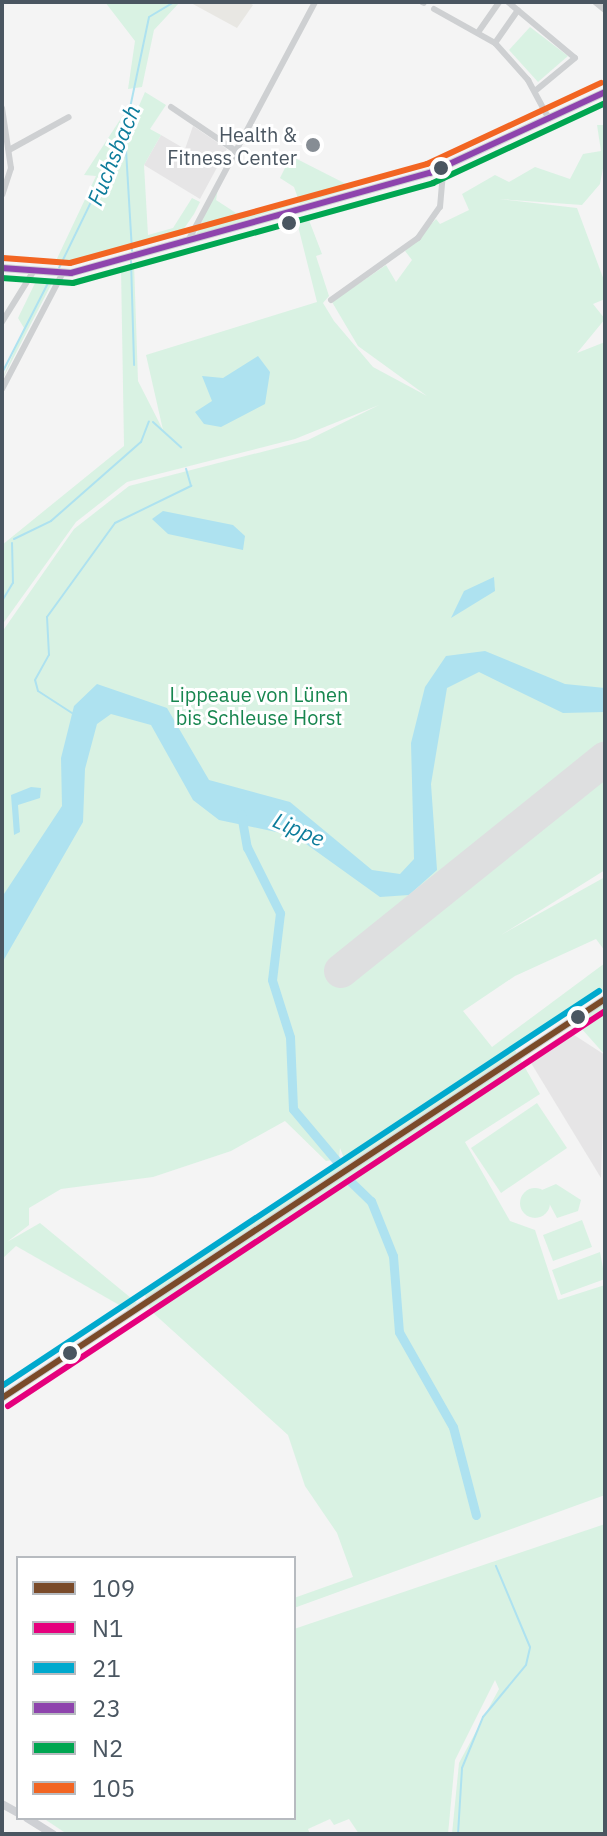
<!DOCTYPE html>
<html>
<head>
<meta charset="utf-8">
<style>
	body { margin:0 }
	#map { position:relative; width:607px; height:1836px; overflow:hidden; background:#f4f4f4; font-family:"IBM Plex Sans",sans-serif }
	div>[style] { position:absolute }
	.commercial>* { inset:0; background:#e8e7e3 }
	.education>* { inset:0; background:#e6e5e6 }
	.green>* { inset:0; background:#d9f2e3 }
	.round { border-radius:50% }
	.water>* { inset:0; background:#aee2f0 }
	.stream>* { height:2px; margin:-1px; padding:0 1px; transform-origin:1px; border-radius:1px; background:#aee2f0 }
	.river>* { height:9px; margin:-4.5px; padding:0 4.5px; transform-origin:4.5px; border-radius:4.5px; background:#aee2f0 }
	.runway>* { height:34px; margin:-17px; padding:0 17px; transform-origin:17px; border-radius:17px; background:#dedfe0 }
	.street>* { height:6px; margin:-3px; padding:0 3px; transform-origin:3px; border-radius:3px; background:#ced0d2 }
	.secondary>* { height:8px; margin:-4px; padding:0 4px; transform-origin:4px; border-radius:4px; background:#ced0d4 }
	.bus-1>* { height:6px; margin:-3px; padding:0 3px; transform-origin:3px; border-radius:3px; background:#7a4b2a }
	.bus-2>* { height:6px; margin:-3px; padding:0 3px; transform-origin:3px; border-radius:3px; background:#e5007d }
	.bus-3>* { height:6px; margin:-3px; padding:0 3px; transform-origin:3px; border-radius:3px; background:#00a9ce }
	.bus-4>* { height:6px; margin:-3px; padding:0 3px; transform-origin:3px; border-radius:3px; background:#8e44ad }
	.bus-5>* { height:6px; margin:-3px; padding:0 3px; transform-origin:3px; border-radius:3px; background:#00a651 }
	.bus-6>* { height:6px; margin:-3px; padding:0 3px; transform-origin:3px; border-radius:3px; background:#f26522 }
	.dots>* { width:22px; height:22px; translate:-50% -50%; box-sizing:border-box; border:4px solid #fff; border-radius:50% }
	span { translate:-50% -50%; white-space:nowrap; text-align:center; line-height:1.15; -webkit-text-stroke:6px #fff; paint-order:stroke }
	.poi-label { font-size:20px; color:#4a5661 }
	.right { translate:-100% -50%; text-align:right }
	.park-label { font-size:20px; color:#17864f }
	.water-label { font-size:22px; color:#0c7c9b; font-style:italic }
	.frame { position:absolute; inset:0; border:4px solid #4a5661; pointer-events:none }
	.legend { position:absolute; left:16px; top:1556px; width:280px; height:264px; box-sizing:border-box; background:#fff; border:2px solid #b7bbc0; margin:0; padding:10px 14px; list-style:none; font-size:24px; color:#4a5661 }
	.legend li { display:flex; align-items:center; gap:16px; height:40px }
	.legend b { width:40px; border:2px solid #b7bbc0 }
</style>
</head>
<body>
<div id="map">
	<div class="commercial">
		<i style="clip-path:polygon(248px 2px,253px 5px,237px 28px,191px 3px)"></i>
	</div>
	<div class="education">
		<i style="clip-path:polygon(193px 126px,227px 149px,200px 199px,144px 165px,161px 135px,185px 149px)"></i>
		<i style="clip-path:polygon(568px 1031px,605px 1055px,601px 1178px,528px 1058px)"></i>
	</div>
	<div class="green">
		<i style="clip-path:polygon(105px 2px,179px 3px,154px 30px,142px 87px,128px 89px,135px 41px)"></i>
		<i style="clip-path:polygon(530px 27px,568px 56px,538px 82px,509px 50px)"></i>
		<i style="clip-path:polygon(145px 92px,166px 105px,150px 129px,161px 135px,144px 165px,148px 235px,173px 228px,192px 198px,200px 202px,194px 214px,179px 236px,54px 265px,96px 176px,84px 175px,131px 103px,135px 115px)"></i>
		<i style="clip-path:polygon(597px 125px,605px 125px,605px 158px,600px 184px,582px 205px,499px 199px,577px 208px,605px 283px,605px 299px,593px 304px,605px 319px,577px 353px,605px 342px,605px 870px,501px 935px,605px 877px,605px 951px,596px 939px,515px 976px,463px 1011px,492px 1047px,605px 963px,605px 991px,515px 1050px,540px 1094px,465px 1142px,510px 1221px,535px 1230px,558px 1300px,605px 1285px,605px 1495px,294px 1608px,294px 1598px,353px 1577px,337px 1533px,305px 1486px,288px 1435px,151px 1311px,143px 1290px,344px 1158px,340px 1148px,339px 1159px,326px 1161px,285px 1121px,231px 1151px,153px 1177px,61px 1189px,29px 1208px,29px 1225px,7px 1242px,40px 1223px,137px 1303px,128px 1310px,16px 1246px,2px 1259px,2px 632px,74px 529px,129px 486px,308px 440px,379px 405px,295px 439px,127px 482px,76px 522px,2px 625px,2px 545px,124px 446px,121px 268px,134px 263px,138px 381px,163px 430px,146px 355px,317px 302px,296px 218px,307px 215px,322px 254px,316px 256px,329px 296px,323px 303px,334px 321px,373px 367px,427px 396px,358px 346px,332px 302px,386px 265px,396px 282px,412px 260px,405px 251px,436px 219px,440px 224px,469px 210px,462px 194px,495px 175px,509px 182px,535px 167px,570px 179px,583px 154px,601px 151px)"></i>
		<i style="clip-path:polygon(291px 156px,354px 188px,300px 204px,294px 187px,280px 178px)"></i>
		<i style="clip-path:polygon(219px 182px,216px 200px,236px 213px,296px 204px,196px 235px)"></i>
		<i style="clip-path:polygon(37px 279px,53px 281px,2px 380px,24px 328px,18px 318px)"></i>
		<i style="clip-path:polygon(605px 1003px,605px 1055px,581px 1028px,584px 1017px)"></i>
		<i style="clip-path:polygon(537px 1103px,567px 1148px,501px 1193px,471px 1148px)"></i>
		<i style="clip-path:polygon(556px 1184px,581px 1200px,578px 1211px,557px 1218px,542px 1190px)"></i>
		<i class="round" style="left:520px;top:1188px;width:30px;height:30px"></i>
		<i style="clip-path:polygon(582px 1220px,592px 1247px,553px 1261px,543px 1235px)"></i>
		<i style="clip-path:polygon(600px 1252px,605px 1279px,561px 1295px,552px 1270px)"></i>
		<i style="clip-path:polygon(605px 1524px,605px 1834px,452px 1834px,459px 1763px,499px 1689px,495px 1680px,455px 1760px,448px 1834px,359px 1834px,349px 1819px,334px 1825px,330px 1819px,308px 1829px,310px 1834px,67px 1834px,43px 1818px,294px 1818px,294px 1629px)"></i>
	</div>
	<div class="water">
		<i style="clip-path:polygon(258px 356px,270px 372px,265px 404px,221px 427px,204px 424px,195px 412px,212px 401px,202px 376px,223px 378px)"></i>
		<i style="clip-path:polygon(163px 511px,233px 525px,245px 536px,243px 550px,168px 534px,152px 519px)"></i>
		<i style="clip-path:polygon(494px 577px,495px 591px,451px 618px,464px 591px)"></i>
		<i style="clip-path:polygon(485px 651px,565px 684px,605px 688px,605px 712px,563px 713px,479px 672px,447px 688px,431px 784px,437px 870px,409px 895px,380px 897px,295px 836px,219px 820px,193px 800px,151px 725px,111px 714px,97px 724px,85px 769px,83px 822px,2px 963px,2px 897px,62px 806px,61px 758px,74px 706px,97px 684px,167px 708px,209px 780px,290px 802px,372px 870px,400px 874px,414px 859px,411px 743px,425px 687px,446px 656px)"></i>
		<i style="clip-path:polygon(31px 787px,41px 788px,40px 798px,18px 805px,20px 832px,14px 835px,11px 795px)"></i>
	</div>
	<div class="stream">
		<i style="left:125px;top:133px;width:118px;rotate:86.6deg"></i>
		<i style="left:131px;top:261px;width:104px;rotate:88.3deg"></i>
		<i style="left:59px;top:268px;width:151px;rotate:-64.1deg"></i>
		<i style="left:125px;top:132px;width:117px;rotate:-78.2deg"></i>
		<i style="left:149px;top:17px;width:29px;rotate:-31deg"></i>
		<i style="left:2px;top:373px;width:103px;rotate:-62.9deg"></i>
		<i style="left:153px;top:422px;width:38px;rotate:42deg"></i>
		<i style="left:14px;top:539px;width:41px;rotate:-25.9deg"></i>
		<i style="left:51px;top:521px;width:120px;rotate:-41.3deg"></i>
		<i style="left:141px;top:442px;width:22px;rotate:-69deg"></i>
		<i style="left:2px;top:601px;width:21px;rotate:-59deg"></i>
		<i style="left:13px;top:583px;width:40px;rotate:-91.4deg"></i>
		<i style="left:72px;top:713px;width:40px;rotate:-147.1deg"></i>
		<i style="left:38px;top:691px;width:11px;rotate:-105deg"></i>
		<i style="left:35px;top:680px;width:29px;rotate:-61deg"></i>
		<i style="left:49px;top:655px;width:38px;rotate:-93deg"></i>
		<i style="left:47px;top:617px;width:116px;rotate:-54.1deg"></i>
		<i style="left:115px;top:523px;width:85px;rotate:-26deg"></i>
		<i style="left:191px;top:486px;width:18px;rotate:-106deg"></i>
		<i style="left:458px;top:1834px;width:66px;rotate:-86.5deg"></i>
		<i style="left:462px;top:1768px;width:55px;rotate:-67.6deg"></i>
		<i style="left:483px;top:1717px;width:67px;rotate:-50.4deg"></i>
		<i style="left:526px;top:1665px;width:18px;rotate:-77deg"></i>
		<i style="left:530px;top:1647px;width:88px;rotate:-112.8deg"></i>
	</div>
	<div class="river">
		<i style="left:241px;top:814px;width:34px;rotate:80deg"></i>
		<i style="left:247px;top:847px;width:74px;rotate:63.4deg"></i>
		<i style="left:280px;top:913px;width:67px;rotate:96.8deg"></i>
		<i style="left:272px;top:980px;width:60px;rotate:72.5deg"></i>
		<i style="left:290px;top:1037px;width:72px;rotate:87.6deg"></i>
		<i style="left:293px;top:1109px;width:67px;rotate:49.9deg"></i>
		<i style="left:351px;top:1182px;width:28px;rotate:44deg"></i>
		<i style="left:371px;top:1201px;width:59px;rotate:68.2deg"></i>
		<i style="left:393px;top:1256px;width:76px;rotate:85.5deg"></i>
		<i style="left:399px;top:1332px;width:109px;rotate:60.4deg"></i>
		<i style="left:453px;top:1427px;width:91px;rotate:75.4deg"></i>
	</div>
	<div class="runway">
		<i style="left:341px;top:971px;width:339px;rotate:-38.8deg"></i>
	</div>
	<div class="street">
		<i style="left:422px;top:2px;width:2px;rotate:27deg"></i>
		<i style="left:508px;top:2px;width:87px;rotate:39.9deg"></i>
		<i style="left:575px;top:58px;width:52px;rotate:140.5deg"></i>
		<i style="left:595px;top:2px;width:13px;rotate:39deg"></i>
		<i style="left:434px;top:9px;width:70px;rotate:29.1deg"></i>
		<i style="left:495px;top:43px;width:50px;rotate:48.3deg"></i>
		<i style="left:528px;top:80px;width:44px;rotate:61.7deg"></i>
		<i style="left:479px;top:31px;width:35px;rotate:-55deg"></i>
		<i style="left:495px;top:43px;width:40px;rotate:-55.1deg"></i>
		<i style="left:171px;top:107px;width:75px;rotate:34.1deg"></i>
		<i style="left:2px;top:108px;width:61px;rotate:81.5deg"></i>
		<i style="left:11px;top:168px;width:28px;rotate:108deg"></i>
		<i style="left:9px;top:150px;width:68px;rotate:-28.8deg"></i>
		<i style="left:188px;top:241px;width:271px;rotate:-62deg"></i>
		<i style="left:331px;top:300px;width:107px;rotate:-35.5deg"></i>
		<i style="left:418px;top:238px;width:38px;rotate:-55deg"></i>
		<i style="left:440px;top:207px;width:38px;rotate:-85deg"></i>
		<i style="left:2px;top:322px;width:59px;rotate:-58.2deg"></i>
		<i style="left:2px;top:389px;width:130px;rotate:-62.4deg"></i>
	</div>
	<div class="secondary">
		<i style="left:2px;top:268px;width:69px;rotate:4.1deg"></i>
		<i style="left:71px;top:273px;width:373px;rotate:-15.6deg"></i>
		<i style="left:430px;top:173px;width:193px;rotate:-24.8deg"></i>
		<i style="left:2px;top:1398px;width:723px;rotate:-33.49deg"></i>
		<i style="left:2px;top:1804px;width:18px;rotate:29deg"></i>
		<i style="left:27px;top:1818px;width:31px;rotate:32deg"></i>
	</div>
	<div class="bus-1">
		<i style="left:2px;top:1398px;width:723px;rotate:-33.49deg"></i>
	</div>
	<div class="bus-2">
		<i style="left:8px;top:1406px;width:716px;rotate:-33.49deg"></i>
	</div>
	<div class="bus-3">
		<i style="left:2px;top:1386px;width:716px;rotate:-33.49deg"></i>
	</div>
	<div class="bus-4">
		<i style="left:2px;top:268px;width:69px;rotate:4.1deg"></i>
		<i style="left:71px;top:273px;width:373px;rotate:-15.6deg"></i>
		<i style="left:430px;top:173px;width:193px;rotate:-24.8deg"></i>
	</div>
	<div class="bus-5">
		<i style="left:2px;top:278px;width:71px;rotate:4deg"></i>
		<i style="left:73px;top:283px;width:374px;rotate:-15.5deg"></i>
		<i style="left:433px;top:183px;width:190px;rotate:-24.9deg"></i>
	</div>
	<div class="bus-6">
		<i style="left:3px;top:258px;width:67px;rotate:4.3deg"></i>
		<i style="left:70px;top:263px;width:370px;rotate:-15.5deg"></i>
		<i style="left:427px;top:164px;width:192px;rotate:-25deg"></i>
	</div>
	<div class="dots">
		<i style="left:313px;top:145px;background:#868d94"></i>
		<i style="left:441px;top:168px;background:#4a5661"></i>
		<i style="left:289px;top:223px;background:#4a5661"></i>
		<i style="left:578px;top:1017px;background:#4a5661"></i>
		<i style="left:70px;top:1353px;background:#4a5661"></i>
	</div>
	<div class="poi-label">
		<span class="right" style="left:297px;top:146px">Health &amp;<br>Fitness Center</span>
	</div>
	<div class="park-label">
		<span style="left:259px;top:706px">Lippeaue von Lünen<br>bis Schleuse Horst</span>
	</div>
	<div class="water-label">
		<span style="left:113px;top:155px;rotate:-68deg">Fuchsbach</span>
		<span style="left:299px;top:829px;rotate:23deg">Lippe</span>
	</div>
	<div class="frame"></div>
	<ul class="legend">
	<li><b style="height:10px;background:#7a4b2a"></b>109</li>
	<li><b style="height:10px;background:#e5007d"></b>N1</li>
	<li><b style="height:10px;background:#00a9ce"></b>21</li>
	<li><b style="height:10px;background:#8e44ad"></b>23</li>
	<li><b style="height:10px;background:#00a651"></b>N2</li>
	<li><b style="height:10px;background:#f26522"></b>105</li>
	</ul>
</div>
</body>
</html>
